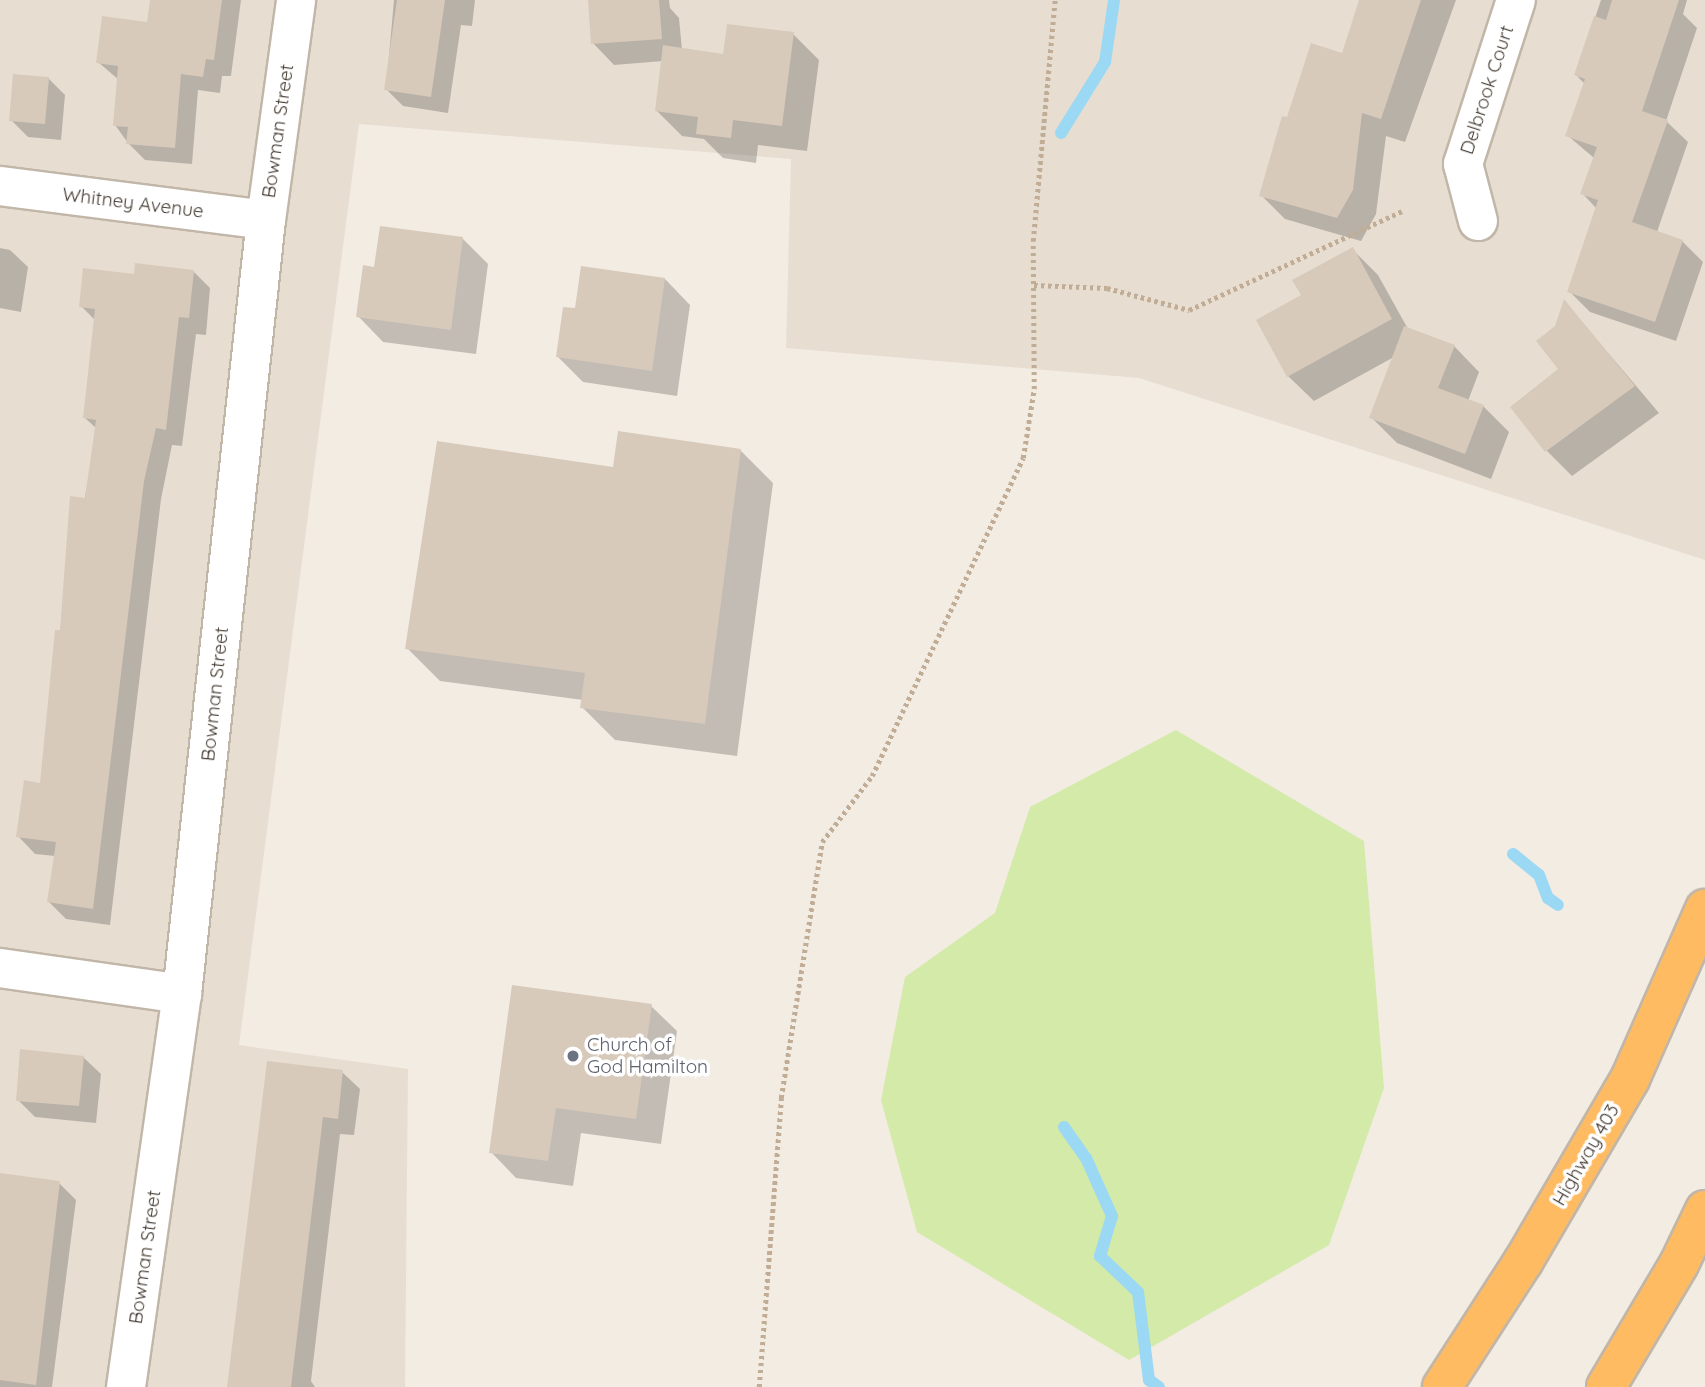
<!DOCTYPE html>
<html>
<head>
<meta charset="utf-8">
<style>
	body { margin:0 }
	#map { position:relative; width:1705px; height:1387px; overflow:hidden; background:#f3ece3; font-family:Quicksand,sans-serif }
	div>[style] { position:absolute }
	.residential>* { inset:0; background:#e7ded1 }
	.green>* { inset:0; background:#d3eaa9 }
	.shadow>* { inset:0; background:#0003 }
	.stream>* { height:12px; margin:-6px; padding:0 6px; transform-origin:6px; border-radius:6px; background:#9bd8f4 }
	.building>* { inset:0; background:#d8cabb }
	.path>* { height:4.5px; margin-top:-2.25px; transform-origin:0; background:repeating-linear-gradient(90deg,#c1ad96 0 3.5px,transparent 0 7px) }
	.roads { filter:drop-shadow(2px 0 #c1b6a8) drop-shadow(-2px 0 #c1b6a8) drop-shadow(0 2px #c1b6a8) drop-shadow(0 -2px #c1b6a8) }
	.minor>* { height:38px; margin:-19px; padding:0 19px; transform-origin:19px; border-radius:19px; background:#fff }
	.highway>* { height:38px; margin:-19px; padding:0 19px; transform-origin:19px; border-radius:19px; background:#ffbb62 }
	.dots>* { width:19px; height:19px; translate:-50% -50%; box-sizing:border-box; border:4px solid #fff; border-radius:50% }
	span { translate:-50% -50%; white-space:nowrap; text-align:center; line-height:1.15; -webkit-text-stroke:7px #fff; paint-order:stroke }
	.street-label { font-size:19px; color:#453c33 }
	.worship-label { font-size:19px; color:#5b616d }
	.left { translate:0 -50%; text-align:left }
</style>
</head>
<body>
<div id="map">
	<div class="residential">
		<i style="clip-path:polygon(0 0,1705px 0,1705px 560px,1139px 378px,786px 348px,791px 159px,359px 124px,239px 1045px,408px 1069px,405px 1387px,0 1387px)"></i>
	</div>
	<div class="green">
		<i style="clip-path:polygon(1176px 730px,1364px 841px,1384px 1088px,1329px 1245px,1129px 1360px,917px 1232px,881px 1100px,905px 977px,995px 913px,1030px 807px)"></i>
	</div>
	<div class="shadow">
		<i style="clip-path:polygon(152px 0,241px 0,231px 76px,222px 76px,220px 93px,198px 90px,192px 164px,145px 160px,128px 143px,115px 125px,119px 80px,98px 62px,149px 23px)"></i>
		<i style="clip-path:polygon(394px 0,475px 0,472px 26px,461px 25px,448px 113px,403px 106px,386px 89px)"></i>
		<i style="clip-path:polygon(590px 0,669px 0,670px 8px,679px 18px,682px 50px,725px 56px,793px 34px,819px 60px,807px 151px,758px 145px,756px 163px,723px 158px,704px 139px,682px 136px,657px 111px,663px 61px,614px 65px,593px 43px)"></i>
		<i style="clip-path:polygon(1361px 0,1456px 0,1405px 142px,1386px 136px,1376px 214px,1361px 241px,1285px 219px,1261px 195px,1288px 119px,1343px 55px)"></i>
		<i style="clip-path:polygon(1601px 0,1687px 0,1683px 14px,1697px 28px,1666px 121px,1688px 142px,1657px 232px,1682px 241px,1703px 262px,1676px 341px,1590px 312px,1569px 291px,1597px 209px,1582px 193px,1594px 158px,1567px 135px,1585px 84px,1576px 75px)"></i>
		<i style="clip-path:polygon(48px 78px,65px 95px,61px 140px,28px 137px,11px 120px)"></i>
		<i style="clip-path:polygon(463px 239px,488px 264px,476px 354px,383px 342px,358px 316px,376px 269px)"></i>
		<i style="clip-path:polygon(0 248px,10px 250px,28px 267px,21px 312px,0 308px)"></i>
		<i style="clip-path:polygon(1352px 249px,1378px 275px,1408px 329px,1454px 346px,1479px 372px,1468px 401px,1483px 406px,1509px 432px,1491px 479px,1397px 443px,1371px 417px,1394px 357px,1314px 401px,1288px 376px,1303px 296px)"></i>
		<i style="clip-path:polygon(193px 271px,210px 288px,206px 335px,196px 334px,182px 446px,172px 445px,161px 499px,110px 925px,66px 919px,49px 902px,55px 856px,35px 854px,18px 836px,41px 785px,61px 632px,97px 429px,85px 418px,96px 321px,81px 306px,136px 276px)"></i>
		<i style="clip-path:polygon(665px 279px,690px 305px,677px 396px,583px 382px,558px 357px,576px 310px)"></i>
		<i style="clip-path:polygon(1565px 302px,1659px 413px,1572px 476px,1547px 451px,1560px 369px,1557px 327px)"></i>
		<i style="clip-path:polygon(740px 450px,773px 483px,737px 756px,615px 740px,582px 707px,583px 700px,440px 681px,407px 648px,614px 469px)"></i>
		<i style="clip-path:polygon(651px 1006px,677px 1031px,661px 1144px,581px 1133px,573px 1186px,516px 1178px,491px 1152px)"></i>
		<i style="clip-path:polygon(83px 1057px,101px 1074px,96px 1123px,35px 1117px,18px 1100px)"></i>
		<i style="clip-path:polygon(269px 1063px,342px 1072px,360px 1089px,354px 1135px,340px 1134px,311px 1381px,315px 1387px,229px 1387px)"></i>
		<i style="clip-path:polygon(0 1175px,59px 1183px,76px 1200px,52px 1387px,0 1387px)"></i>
	</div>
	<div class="stream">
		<i style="left:1061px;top:133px;width:84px;rotate:-58.2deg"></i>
		<i style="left:1105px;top:62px;width:63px;rotate:-81.7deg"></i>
		<i style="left:1513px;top:854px;width:33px;rotate:39deg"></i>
		<i style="left:1539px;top:875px;width:25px;rotate:69deg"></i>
		<i style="left:1548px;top:898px;width:12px;rotate:35deg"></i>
		<i style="left:1064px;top:1127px;width:38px;rotate:55deg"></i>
		<i style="left:1086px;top:1158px;width:64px;rotate:65.9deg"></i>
		<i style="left:1112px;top:1216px;width:42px;rotate:106.7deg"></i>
		<i style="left:1100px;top:1256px;width:52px;rotate:43.5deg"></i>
		<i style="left:1138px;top:1292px;width:89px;rotate:82.9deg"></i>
		<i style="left:1149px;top:1380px;width:12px;rotate:35deg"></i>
	</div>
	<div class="building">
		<i style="clip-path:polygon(150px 0,222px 0,214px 60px,206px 59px,203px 77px,181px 74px,175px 148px,126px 144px,128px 127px,113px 126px,118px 66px,96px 63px,102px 16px,147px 22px)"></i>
		<i style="clip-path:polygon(397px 0,445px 0,431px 97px,384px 90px)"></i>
		<i style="clip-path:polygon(588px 0,659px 0,662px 39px,591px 44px)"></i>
		<i style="clip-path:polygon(1359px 0,1421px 0,1381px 119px,1362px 113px,1353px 190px,1337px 218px,1259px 196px,1282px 116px,1287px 117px,1311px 43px,1342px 53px)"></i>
		<i style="clip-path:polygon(1612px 0,1679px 0,1642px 111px,1668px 120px,1632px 222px,1683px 240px,1655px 322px,1567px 292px,1598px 200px,1580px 194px,1597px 147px,1565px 136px,1585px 79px,1574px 75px,1594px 16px,1606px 20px)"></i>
		<i style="clip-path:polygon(727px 24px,794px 32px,782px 126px,733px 120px,731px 138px,696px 134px,698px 117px,655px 111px,663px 45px,723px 54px)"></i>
		<i style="clip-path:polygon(13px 74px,49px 77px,45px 124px,9px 121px)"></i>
		<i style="clip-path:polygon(380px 226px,463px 237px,451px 330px,356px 317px,363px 265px,374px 267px)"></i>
		<i style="clip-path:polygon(1353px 247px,1392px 319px,1287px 377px,1256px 320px,1301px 295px,1292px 280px)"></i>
		<i style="clip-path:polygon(135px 263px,194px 270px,189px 318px,179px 317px,166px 430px,156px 428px,144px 481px,93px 909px,47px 902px,56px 842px,16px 837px,24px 780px,40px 783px,55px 630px,60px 630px,70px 496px,85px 498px,96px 420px,83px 418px,95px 309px,79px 307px,83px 268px,134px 274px)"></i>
		<i style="clip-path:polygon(581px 266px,665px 278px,652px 371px,556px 357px,563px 307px,575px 308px)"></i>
		<i style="clip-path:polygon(1564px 299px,1635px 386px,1545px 452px,1510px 407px,1558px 369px,1536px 341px,1555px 326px)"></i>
		<i style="clip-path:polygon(1404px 326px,1455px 345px,1438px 388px,1484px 405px,1465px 454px,1369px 418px)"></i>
		<i style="clip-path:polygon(618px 431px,741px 449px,705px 724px,580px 708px,585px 673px,405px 649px,437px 441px,613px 467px)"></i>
		<i style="clip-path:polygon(512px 985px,652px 1004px,636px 1119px,556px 1108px,548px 1161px,489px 1153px)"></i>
		<i style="clip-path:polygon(20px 1049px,84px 1056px,79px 1106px,16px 1101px)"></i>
		<i style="clip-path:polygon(267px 1061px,343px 1070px,338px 1119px,323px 1117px,291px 1387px,227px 1387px)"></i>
		<i style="clip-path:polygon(0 1173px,60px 1181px,36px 1385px,0 1380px)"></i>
	</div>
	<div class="path">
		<i style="left:1034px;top:285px;width:73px;rotate:2.4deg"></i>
		<i style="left:1107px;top:288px;width:85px;rotate:15deg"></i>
		<i style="left:1189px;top:310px;width:235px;rotate:-24.9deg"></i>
		<i style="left:759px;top:1387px;width:290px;rotate:-85.6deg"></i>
		<i style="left:781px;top:1098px;width:259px;rotate:-80.9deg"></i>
		<i style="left:822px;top:842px;width:83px;rotate:-52.9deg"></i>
		<i style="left:872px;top:776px;width:352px;rotate:-64.6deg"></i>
		<i style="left:1023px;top:458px;width:70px;rotate:-80.9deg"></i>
		<i style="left:1034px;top:389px;width:148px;rotate:-90.4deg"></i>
		<i style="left:1033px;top:241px;width:242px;rotate:-84.8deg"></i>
	</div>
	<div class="roads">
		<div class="minor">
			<i style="left:0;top:186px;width:268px;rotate:7.3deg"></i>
			<i style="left:1478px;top:221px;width:59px;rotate:-104.7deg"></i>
			<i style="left:1463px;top:164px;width:172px;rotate:-72.1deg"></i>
			<i style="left:0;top:968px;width:184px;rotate:8.1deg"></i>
			<i style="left:126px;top:1387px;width:397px;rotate:-81.9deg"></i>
			<i style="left:182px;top:994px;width:779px;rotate:-83.81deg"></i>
			<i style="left:266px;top:220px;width:222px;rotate:-82.2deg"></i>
		</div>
		<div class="highway">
			<i style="left:1442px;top:1387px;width:149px;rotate:-57.1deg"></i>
			<i style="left:1523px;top:1262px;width:212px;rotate:-59.7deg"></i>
			<i style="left:1630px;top:1079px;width:186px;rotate:-66.2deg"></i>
			<i style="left:1606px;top:1387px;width:143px;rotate:-59.3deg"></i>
			<i style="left:1679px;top:1264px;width:60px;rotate:-64.3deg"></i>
		</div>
	</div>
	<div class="dots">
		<i style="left:573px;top:1056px;background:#6b7280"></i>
	</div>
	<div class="street-label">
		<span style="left:1487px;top:90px;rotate:-72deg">Delbrook Court</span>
		<span style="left:278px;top:131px;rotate:-82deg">Bowman Street</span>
		<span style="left:133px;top:203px;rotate:7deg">Whitney Avenue</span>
		<span style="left:215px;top:694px;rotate:-84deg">Bowman Street</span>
		<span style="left:1586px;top:1155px;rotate:-60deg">Highway 403</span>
		<span style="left:145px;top:1257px;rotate:-82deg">Bowman Street</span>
	</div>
	<div class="worship-label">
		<span class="left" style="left:587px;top:1056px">Church of<br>God Hamilton</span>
	</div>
</div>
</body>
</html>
